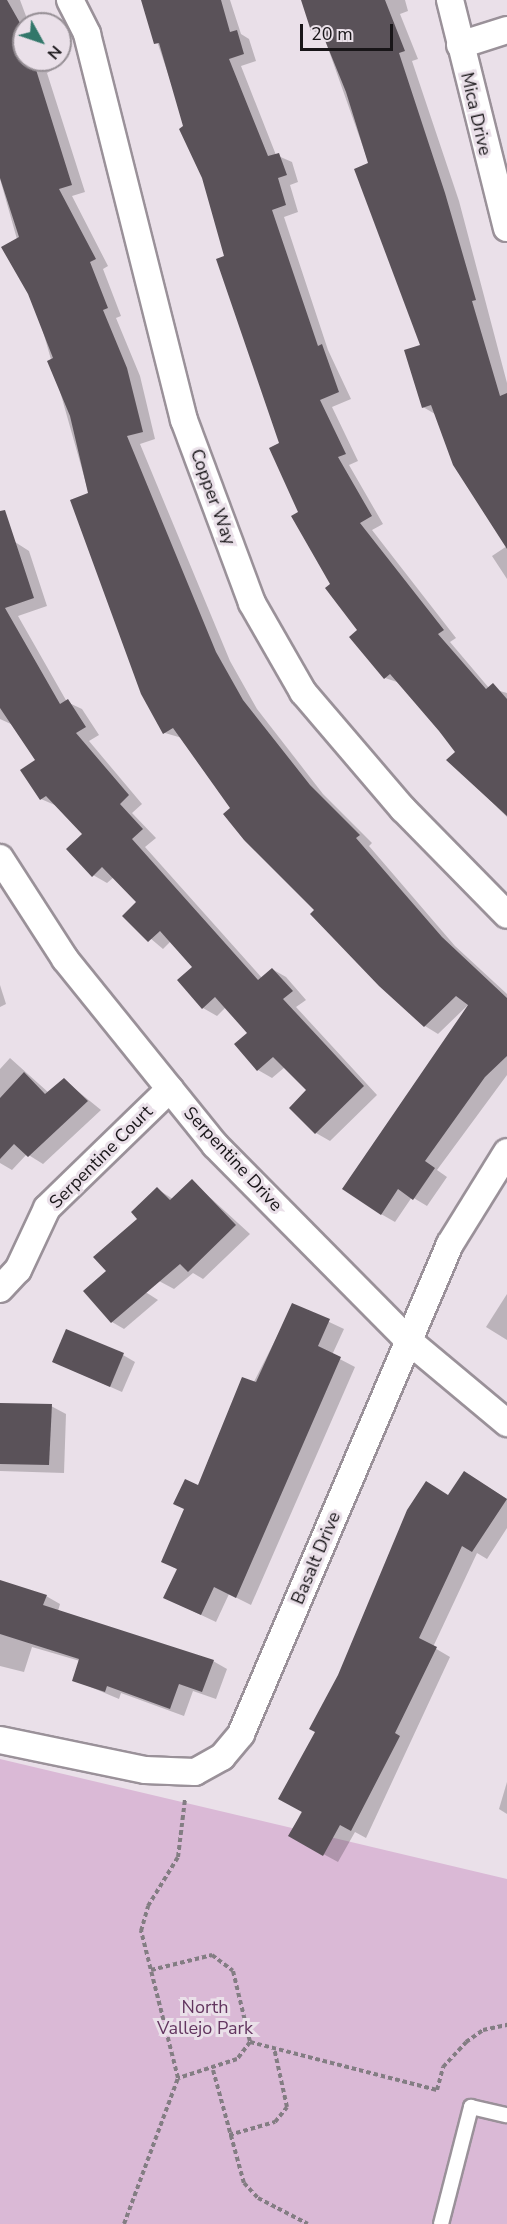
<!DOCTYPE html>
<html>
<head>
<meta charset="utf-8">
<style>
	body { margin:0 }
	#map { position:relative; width:507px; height:2224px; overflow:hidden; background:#eae0e9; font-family:"Nunito Sans",sans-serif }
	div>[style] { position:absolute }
	.green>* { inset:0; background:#dab9d6 }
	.shadow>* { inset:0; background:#0003 }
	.building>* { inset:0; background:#5a5259 }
	.path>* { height:4px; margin-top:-2px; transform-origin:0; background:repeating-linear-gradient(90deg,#837d83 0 4.5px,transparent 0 7.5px) }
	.roads { filter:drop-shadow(2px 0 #9a9199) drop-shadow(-2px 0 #9a9199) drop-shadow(0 2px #9a9199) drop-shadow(0 -2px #9a9199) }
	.service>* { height:14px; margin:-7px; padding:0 7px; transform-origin:7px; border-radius:7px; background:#fff }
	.minor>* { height:26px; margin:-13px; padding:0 13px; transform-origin:13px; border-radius:13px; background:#fff }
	span { translate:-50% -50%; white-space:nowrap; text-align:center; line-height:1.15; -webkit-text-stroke:6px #eae0e9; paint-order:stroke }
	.street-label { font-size:18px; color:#181518 }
	.park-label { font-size:18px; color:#633660 }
	.north { position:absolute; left:12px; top:12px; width:60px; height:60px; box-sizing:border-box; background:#eae0e9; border:2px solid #968f95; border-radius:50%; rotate:130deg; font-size:16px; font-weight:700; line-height:24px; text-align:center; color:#181518 }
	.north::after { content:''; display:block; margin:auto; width:21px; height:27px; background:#32776a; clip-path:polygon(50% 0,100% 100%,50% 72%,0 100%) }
	.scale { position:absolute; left:300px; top:24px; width:93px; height:27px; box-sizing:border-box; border:3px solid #181518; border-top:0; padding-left:8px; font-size:18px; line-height:21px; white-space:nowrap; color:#181518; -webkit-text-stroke:4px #eae0e9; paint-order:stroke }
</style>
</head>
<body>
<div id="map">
	<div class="green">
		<i style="clip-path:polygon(0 1759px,507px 1879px,507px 2224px,0 2224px)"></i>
	</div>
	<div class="shadow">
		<i style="clip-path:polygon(0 0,20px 0,29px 24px,24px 24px,24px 60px,49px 60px,54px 69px,47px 73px,85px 192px,72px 196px,108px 266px,103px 269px,121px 316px,116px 318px,140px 376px,155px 439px,140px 444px,230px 661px,257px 709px,323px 794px,372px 843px,369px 846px,455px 946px,507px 994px,507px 1075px,437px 1170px,447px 1177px,427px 1206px,412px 1197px,395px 1222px,381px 1214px,469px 1004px,438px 1034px,425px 1026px,380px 985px,232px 808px,182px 738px,165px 733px,89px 494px,0 179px)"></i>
		<i style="clip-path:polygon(143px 0,230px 0,241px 34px,249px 39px,256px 61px,241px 66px,276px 155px,292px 162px,298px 182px,290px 185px,298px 212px,284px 217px,328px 350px,351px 399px,332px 407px,358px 461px,349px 465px,383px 524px,372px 530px,456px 638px,450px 642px,489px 688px,507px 693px,507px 817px,449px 760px,457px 752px,400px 683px,385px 678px,332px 585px,300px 513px,203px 177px)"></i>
		<i style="clip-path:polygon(303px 0,405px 0,408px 11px,400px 14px,418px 59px,412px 61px,459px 201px,507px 383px,507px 579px,492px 556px,507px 546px,435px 414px,423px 407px,422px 346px,369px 164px,324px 37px,312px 30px)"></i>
		<i style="clip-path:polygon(0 520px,15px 542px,29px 551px,47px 606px,18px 616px,67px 702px,82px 709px,99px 735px,89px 741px,142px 804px,132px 813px,156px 838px,145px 847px,262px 978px,272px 969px,286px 977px,306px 1000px,296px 1007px,377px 1095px,330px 1141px,316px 1133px,308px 1090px,285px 1067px,272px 1078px,258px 1070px,249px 1033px,226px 1007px,217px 1016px,203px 1008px,194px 968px,171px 941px,163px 949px,124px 916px,138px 902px,114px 877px,107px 883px,93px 875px,84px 834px,57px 806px,41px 799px,37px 760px,13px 725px,0 719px)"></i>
		<i style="clip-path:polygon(0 985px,6px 1004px,0 1007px)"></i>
		<i style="clip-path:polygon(10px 1058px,49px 1093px,64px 1080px,101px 1110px,43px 1164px,27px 1154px,12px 1170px,0 1163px,0 1069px)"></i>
		<i style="clip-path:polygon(192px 1181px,250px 1234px,203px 1279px,193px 1273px,174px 1289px,159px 1281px,139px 1219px,157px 1189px,173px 1199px)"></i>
		<i style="clip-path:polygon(122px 1277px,158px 1300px,124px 1329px,112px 1322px)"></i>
		<i style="clip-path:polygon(507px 1294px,507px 1340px,486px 1327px)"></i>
		<i style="clip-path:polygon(293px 1305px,344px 1329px,332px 1355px,355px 1367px,251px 1605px,229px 1594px,216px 1622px,180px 1605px,178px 1570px,163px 1561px)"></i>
		<i style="clip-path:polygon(123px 1355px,135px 1362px,122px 1392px,54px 1362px)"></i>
		<i style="clip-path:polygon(0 1404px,51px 1406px,66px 1414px,64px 1473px,0 1471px)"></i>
		<i style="clip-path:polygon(478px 1481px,507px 1499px,507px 1528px,487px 1559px,477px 1553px,433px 1647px,450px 1657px,366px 1838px,355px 1832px,338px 1862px,290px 1836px,449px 1497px)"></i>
		<i style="clip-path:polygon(0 1582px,46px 1596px,60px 1604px,58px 1611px,213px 1661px,227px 1669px,216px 1699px,193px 1691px,184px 1716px,121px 1693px,119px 1699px,74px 1680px,80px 1661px,32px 1647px,24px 1672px,0 1666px)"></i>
		<i style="clip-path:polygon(507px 1782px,507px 1814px,499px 1809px)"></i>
	</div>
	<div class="building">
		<i style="clip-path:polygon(0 0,7px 0,24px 30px,24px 60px,33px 60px,72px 185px,59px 189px,96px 259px,90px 262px,108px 308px,103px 310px,127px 368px,143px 432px,127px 436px,216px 652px,243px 700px,310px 785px,360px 835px,356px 838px,442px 937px,507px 998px,507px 1056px,485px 1077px,425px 1161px,435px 1168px,413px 1200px,398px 1189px,381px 1215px,342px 1189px,468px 1005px,456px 996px,424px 1027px,379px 986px,310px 914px,314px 910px,244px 840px,223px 814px,230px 808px,173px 728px,163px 734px,141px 694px,70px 500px,88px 493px,70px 416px,47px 361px,53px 358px,28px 294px,1px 247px,19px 237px,0 178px)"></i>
		<i style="clip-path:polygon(141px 0,221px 0,230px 32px,237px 30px,244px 54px,229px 59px,268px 156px,279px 153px,287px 175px,278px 178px,286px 205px,272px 210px,318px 346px,322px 344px,339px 392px,320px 400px,346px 454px,338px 457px,372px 516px,360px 523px,444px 630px,438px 634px,486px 689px,493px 683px,507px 699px,507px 816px,446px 760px,455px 752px,439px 731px,390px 674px,384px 679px,349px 637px,357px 630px,325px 588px,330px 584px,291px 516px,298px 512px,269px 448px,279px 443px,216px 259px,224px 256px,202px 178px,179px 129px,183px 126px,159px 43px,154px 44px)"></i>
		<i style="clip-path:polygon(301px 0,385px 0,405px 51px,399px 53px,445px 193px,476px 300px,472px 301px,500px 396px,507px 393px,507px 549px,453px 465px,431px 405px,422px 408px,404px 350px,420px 345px,354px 169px,368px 163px,346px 92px,320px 28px,311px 31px)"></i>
		<i style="clip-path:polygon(5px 510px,34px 598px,5px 608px,60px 704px,68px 699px,86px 727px,76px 733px,129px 795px,120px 804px,143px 829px,132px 839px,258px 980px,272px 968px,293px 991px,283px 999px,364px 1086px,315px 1134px,289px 1108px,306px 1090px,273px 1057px,257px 1071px,234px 1044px,247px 1033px,215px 997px,202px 1009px,177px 980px,192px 967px,160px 931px,148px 942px,122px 916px,136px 902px,102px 867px,92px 877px,66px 849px,82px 834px,46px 796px,40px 800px,20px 770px,35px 760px,0 708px,0 511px)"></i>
		<i style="clip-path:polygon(24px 1072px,45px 1094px,64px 1078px,88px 1101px,28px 1157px,14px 1144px,0 1159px,0 1098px)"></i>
		<i style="clip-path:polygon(192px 1179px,236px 1225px,188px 1272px,180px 1264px,111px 1323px,83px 1291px,106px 1271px,93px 1257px,137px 1219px,131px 1212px,157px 1187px,170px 1200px)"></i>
		<i style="clip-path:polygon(292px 1303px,330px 1319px,318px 1346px,341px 1357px,236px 1598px,214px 1587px,201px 1615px,163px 1598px,177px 1569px,161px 1562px,184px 1509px,173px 1504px,185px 1479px,198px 1485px,242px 1377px,256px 1382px)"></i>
		<i style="clip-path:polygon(66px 1329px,124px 1353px,110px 1387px,52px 1362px)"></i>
		<i style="clip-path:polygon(0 1403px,52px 1404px,49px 1465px,0 1464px)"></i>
		<i style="clip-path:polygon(464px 1471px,507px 1499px,472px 1552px,462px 1546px,419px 1638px,437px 1647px,395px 1733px,400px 1736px,351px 1831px,340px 1825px,323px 1856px,288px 1836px,302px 1812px,278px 1799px,315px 1732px,309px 1729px,338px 1675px,407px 1510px,426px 1481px,448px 1495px)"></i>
		<i style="clip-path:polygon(0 1580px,47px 1595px,43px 1605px,214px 1660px,202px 1692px,179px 1684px,170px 1709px,107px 1686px,105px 1692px,72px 1681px,79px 1659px,0 1634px)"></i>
	</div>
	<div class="path">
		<i style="left:151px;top:1970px;width:63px;rotate:-13.8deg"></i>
		<i style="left:212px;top:1955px;width:26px;rotate:37deg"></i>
		<i style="left:233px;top:1971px;width:73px;rotate:76.5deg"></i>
		<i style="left:250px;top:2042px;width:21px;rotate:127deg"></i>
		<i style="left:237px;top:2059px;width:62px;rotate:162.1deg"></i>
		<i style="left:250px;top:2042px;width:193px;rotate:14.4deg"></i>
		<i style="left:437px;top:2090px;width:24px;rotate:-75deg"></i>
		<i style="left:443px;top:2067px;width:34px;rotate:-47deg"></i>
		<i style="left:466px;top:2042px;width:21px;rotate:-35deg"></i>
		<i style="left:483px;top:2030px;width:25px;rotate:-12deg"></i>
		<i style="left:213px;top:2070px;width:117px;rotate:74.7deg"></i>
		<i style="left:244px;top:2183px;width:21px;rotate:47deg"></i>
		<i style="left:258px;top:2198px;width:56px;rotate:27.5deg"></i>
		<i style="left:229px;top:2135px;width:48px;rotate:-15.8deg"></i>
		<i style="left:275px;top:2122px;width:19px;rotate:-51deg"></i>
		<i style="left:287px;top:2107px;width:60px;rotate:-102.4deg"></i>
		<i style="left:124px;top:2224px;width:156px;rotate:-69.7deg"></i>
		<i style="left:178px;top:2078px;width:152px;rotate:-104.1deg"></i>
		<i style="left:141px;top:1931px;width:26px;rotate:-74deg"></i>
		<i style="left:148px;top:1906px;width:57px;rotate:-58.5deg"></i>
		<i style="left:178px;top:1857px;width:58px;rotate:-83.1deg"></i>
	</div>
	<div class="roads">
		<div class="service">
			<i style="left:441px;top:2224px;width:121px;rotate:-75.6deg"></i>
			<i style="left:471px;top:2107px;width:37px;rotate:13deg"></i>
		</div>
		<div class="minor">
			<i style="left:70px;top:0;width:38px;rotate:63deg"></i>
			<i style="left:87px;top:34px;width:398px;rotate:75.9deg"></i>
			<i style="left:184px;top:420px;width:195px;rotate:69.6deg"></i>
			<i style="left:252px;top:603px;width:103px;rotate:60.2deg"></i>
			<i style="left:303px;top:692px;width:154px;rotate:49.5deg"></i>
			<i style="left:403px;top:809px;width:148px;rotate:45.5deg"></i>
			<i style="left:450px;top:0;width:235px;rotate:76deg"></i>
			<i style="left:460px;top:45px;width:49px;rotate:-17.7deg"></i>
			<i style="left:0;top:858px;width:120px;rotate:57.2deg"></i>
			<i style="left:65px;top:959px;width:239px;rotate:51.1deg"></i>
			<i style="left:215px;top:1145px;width:276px;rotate:45.3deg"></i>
			<i style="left:409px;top:1341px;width:128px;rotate:39.9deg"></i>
			<i style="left:0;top:1289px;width:26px;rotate:-47deg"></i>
			<i style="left:18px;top:1270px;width:68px;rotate:-64.9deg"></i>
			<i style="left:47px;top:1208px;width:171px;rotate:-44.1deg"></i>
			<i style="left:0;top:1740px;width:148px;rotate:11.7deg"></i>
			<i style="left:145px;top:1770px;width:50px;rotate:2.3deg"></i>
			<i style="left:195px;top:1772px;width:31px;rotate:-29deg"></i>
			<i style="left:222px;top:1757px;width:30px;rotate:-50deg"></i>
			<i style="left:241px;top:1734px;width:533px;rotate:-66.9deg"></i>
			<i style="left:450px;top:1244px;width:108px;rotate:-58.2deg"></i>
		</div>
	</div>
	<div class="street-label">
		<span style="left:476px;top:114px;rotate:77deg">Mica Drive</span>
		<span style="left:213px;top:497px;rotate:70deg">Copper Way</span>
		<span style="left:101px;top:1157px;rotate:-45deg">Serpentine Court</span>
		<span style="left:233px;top:1159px;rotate:47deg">Serpentine Drive</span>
		<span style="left:316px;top:1558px;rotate:-67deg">Basalt Drive</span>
	</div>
	<div class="park-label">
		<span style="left:205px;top:2018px">North<br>Vallejo Park</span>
	</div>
	<div class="north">N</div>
	<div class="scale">20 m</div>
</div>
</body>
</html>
